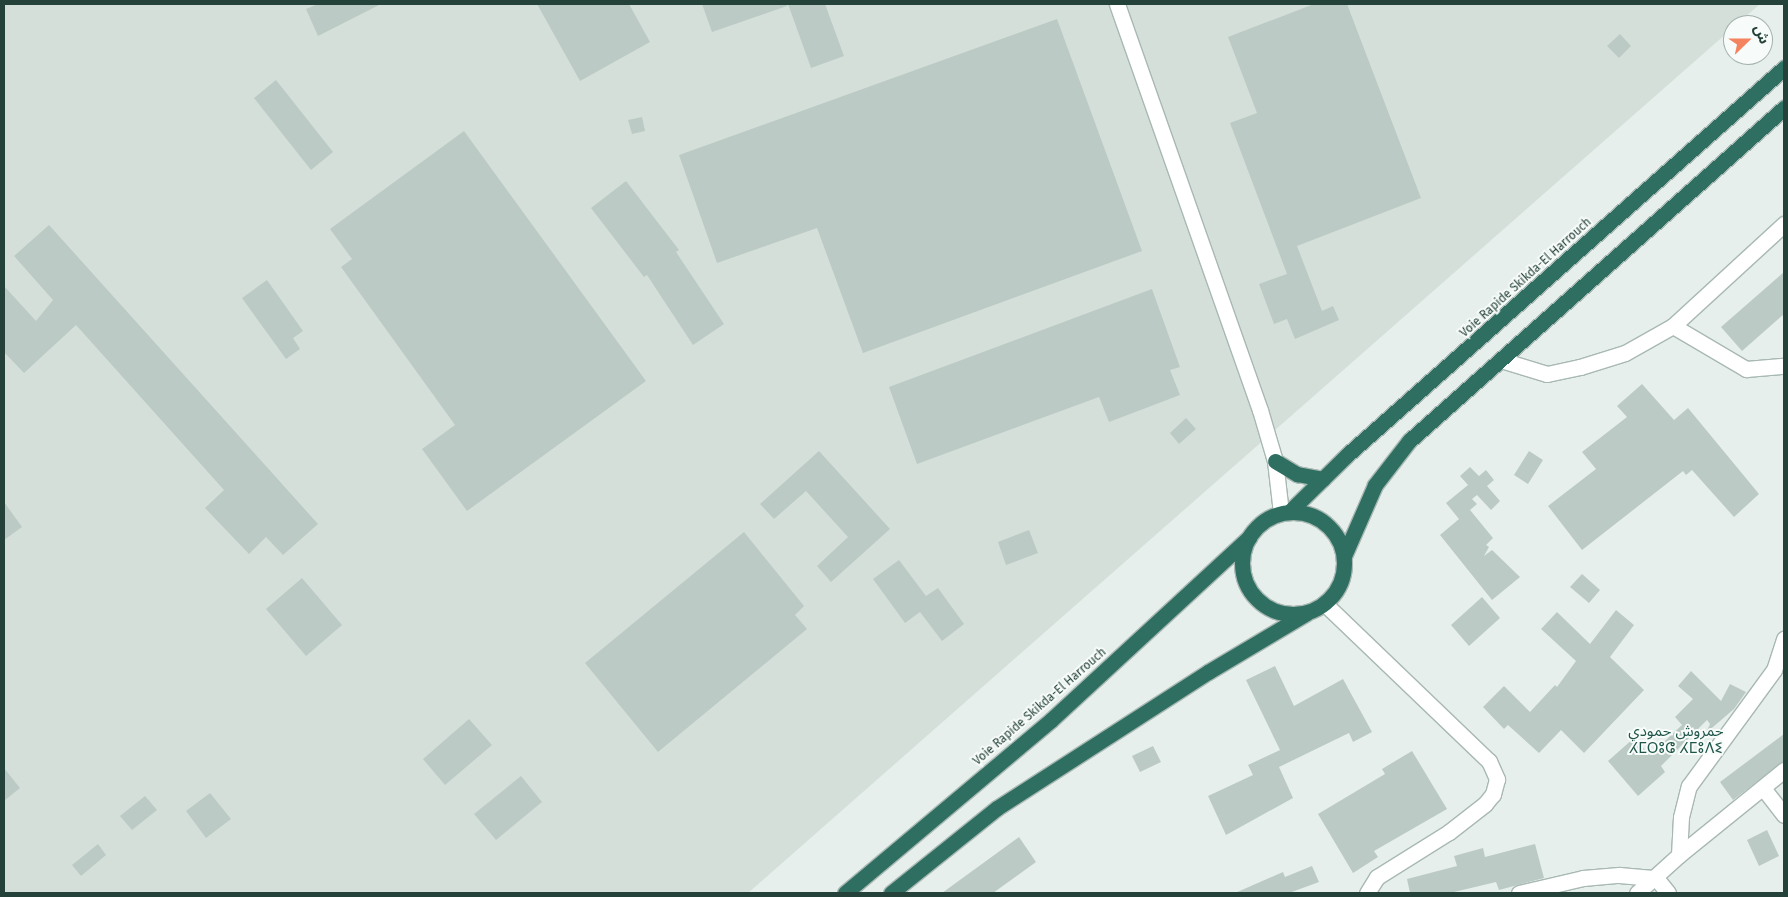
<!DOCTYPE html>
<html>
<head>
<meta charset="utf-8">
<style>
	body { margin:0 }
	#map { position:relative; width:1788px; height:897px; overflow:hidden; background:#e6efeb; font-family:"Fira Sans","Noto Sans Arabic","Noto Sans Tifinagh",sans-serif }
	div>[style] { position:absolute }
	.built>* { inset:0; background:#d4dfda }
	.building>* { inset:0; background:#bbcac4 }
	.roads { filter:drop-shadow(1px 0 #a8b8b2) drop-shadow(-1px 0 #a8b8b2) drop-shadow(0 1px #a8b8b2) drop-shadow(0 -1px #a8b8b2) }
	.minor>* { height:15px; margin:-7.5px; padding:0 7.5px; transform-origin:7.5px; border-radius:7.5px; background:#fff }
	.highway>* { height:15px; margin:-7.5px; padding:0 7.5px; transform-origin:7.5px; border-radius:7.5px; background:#2f6f62 }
	.highway>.ring { margin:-7.5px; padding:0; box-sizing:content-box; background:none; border:15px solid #2f6f62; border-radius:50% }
	span { translate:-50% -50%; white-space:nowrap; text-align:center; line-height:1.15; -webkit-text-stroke:4px #f7fbf9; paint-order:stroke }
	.street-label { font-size:12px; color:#24423a }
	.quarter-label { font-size:15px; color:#1f5548 }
	.frame { position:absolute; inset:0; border:5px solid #24423a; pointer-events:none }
	.north { position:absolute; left:1723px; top:15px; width:50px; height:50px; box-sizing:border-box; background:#f7fbf9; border:1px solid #a3b1ad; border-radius:50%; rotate:68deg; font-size:14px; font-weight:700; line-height:20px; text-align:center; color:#24423a }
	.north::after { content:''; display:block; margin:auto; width:18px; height:22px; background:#f4845f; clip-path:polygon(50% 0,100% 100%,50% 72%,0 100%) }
</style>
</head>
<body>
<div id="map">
	<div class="built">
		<i style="clip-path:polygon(4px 4px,1760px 4px,748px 893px,4px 893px)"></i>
	</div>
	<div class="building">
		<i style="clip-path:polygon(318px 4px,381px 4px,318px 36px,306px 9px)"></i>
		<i style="clip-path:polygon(537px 4px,629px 4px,650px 42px,580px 81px)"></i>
		<i style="clip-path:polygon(702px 4px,786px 4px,787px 6px,712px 32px)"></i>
		<i style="clip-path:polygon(788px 4px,825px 4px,844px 56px,811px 68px)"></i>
		<i style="clip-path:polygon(1314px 4px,1347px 4px,1421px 198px,1297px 246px,1322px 311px,1333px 306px,1339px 320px,1295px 339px,1287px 319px,1274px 324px,1259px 284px,1287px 274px,1230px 123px,1257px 113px,1228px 37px)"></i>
		<i style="clip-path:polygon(1057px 19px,1142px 251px,863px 353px,817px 228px,717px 263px,679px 155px)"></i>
		<i style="clip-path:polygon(1620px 34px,1631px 46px,1619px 58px,1607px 46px)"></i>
		<i style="clip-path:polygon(276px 80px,333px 152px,311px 170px,254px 98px)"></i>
		<i style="clip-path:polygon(642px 117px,645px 131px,632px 134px,628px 120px)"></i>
		<i style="clip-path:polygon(464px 131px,646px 381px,467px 511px,422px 449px,455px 425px,341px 267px,352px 259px,330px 229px)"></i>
		<i style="clip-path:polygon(626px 181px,679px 250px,676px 252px,724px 324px,693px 345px,647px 275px,644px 277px,591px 208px)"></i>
		<i style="clip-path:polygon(49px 225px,318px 524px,283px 555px,266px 537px,249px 554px,205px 508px,224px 490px,76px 325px,24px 373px,4px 352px,4px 286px,36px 321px,53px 300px,14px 256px)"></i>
		<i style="clip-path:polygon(1784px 272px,1784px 314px,1742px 351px,1721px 327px)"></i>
		<i style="clip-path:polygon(267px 280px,303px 331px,293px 338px,300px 349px,286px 359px,242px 298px)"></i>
		<i style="clip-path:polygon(1152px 289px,1180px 367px,1170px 370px,1180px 395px,1109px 422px,1099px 397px,917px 464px,889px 387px)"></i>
		<i style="clip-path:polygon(1642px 384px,1674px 420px,1688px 408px,1759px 494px,1734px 517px,1692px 470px,1686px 475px,1683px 471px,1582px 550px,1548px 506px,1596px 469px,1582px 452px,1627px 417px,1617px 406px)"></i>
		<i style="clip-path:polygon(1186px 418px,1196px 429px,1179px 444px,1170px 433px)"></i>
		<i style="clip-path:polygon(819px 451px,890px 529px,831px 582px,817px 566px,848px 537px,806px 491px,774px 519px,760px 504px)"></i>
		<i style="clip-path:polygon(1529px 451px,1543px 460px,1528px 484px,1514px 475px)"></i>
		<i style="clip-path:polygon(1470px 467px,1479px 476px,1486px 470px,1494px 480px,1487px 486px,1500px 501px,1491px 510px,1477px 495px,1472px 499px,1477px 504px,1470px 510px,1493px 538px,1486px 545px,1489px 547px,1484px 556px,1492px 550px,1520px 577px,1492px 600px,1440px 535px,1459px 519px,1446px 503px,1468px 485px,1460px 476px)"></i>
		<i style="clip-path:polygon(4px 502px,22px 527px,4px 540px)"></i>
		<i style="clip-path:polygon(1029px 530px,1038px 553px,1006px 565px,998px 542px)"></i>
		<i style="clip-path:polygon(744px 532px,804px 606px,795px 615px,807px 629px,658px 752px,585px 663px)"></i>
		<i style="clip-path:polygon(899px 560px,926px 596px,938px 588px,964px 624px,942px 641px,920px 612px,905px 623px,873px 579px)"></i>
		<i style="clip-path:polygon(1582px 574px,1600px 590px,1589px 603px,1570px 587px)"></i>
		<i style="clip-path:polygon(302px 578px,342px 625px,306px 656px,266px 609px)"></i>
		<i style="clip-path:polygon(1482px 597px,1500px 618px,1469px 646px,1451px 625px)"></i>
		<i style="clip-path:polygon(1616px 610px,1634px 625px,1610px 657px,1644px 690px,1584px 753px,1561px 730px,1539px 753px,1508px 725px,1504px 729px,1483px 707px,1504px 686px,1530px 712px,1555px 685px,1557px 687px,1576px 661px,1541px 629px,1557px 612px,1590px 644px)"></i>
		<i style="clip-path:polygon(1275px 666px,1294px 706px,1343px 679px,1372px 732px,1353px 742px,1349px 733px,1279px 767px,1293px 798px,1226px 835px,1208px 796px,1253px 775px,1248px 765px,1280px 750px,1246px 680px)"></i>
		<i style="clip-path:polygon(1691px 671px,1721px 701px,1730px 684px,1746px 692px,1734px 709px,1706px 733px,1710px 724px,1707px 720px,1661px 766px,1665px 772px,1638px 796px,1608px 761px,1634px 738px,1650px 755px,1682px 725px,1675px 717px,1693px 699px,1678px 686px)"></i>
		<i style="clip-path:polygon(469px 719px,492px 745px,445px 785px,423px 759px)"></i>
		<i style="clip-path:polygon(1784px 734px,1784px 761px,1733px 800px,1720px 782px)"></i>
		<i style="clip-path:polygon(1153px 746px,1161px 762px,1140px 772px,1132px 756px)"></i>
		<i style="clip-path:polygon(1412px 751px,1447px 809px,1374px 851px,1378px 857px,1353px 873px,1318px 814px,1385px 774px,1382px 769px)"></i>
		<i style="clip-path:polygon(4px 768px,20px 788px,4px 801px)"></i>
		<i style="clip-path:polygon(521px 776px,542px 802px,496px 840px,474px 814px)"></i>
		<i style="clip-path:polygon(210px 793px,231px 819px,206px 838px,186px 811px)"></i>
		<i style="clip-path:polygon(145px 796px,157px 810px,132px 830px,120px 816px)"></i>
		<i style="clip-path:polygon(1767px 830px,1779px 856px,1759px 866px,1747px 840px)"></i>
		<i style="clip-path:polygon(1019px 837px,1036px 862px,993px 893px,942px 893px)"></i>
		<i style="clip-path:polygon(98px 844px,106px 855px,81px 876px,72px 865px)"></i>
		<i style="clip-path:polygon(1535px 844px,1544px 878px,1499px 890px,1496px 882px,1450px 893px,1410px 893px,1407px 879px,1457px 866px,1454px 856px,1483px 848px,1485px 857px)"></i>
		<i style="clip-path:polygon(1312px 866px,1319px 882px,1289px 893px,1235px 893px,1283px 872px,1285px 877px)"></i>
	</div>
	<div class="roads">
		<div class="minor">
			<i style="left:1117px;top:4px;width:430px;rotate:70.6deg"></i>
			<i style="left:1260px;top:410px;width:53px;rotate:73.6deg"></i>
			<i style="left:1275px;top:461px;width:52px;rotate:83.4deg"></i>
			<i style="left:1673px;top:326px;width:85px;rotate:30.5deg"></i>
			<i style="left:1746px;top:369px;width:38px;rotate:-5deg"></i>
			<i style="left:1501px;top:360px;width:48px;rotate:16.9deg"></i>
			<i style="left:1547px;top:374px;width:34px;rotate:-12deg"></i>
			<i style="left:1580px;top:367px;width:47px;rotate:-17.3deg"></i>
			<i style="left:1625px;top:353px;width:55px;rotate:-29.4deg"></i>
			<i style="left:1673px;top:326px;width:151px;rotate:-42.6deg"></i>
			<i style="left:1325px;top:604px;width:227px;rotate:43.8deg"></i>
			<i style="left:1489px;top:761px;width:20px;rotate:66deg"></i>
			<i style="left:1497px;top:779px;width:16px;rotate:105deg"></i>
			<i style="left:1493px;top:794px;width:13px;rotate:129deg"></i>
			<i style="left:1485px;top:804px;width:46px;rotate:142.1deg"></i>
			<i style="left:1449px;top:832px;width:85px;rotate:148deg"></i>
			<i style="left:1377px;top:877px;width:19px;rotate:122deg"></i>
			<i style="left:1763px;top:788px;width:34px;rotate:52deg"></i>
			<i style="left:1679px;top:855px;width:38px;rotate:-87deg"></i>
			<i style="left:1681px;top:817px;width:32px;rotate:-76deg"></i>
			<i style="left:1689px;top:786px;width:144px;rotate:-53.8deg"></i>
			<i style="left:1774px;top:670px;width:33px;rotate:-72deg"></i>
			<i style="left:1519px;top:893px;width:66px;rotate:-13.2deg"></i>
			<i style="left:1583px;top:878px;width:36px;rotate:-5deg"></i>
			<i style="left:1619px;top:875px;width:37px;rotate:5deg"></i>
			<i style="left:1656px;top:878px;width:19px;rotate:51deg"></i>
			<i style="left:1637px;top:893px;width:57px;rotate:-42.1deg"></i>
			<i style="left:1679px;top:855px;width:135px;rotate:-39deg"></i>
		</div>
		<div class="highway">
			<i style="left:1275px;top:461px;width:26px;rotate:31deg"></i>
			<i style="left:1297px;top:474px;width:26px;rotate:11deg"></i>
			<i class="ring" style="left:1242px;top:512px;width:87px;height:87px"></i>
			<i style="left:1289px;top:512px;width:81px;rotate:-44.5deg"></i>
			<i style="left:1347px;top:455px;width:584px;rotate:-41.53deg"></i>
			<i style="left:1344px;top:556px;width:77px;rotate:-66.4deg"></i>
			<i style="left:1375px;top:485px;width:56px;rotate:-52.3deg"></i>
			<i style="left:1409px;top:441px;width:502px;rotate:-41.61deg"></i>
			<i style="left:845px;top:893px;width:269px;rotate:-40deg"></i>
			<i style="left:1051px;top:720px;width:270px;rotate:-42.7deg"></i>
			<i style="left:891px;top:893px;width:136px;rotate:-38.7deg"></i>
			<i style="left:997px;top:808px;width:251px;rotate:-32.8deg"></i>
			<i style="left:1208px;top:672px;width:115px;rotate:-30.8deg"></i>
		</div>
	</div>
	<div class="street-label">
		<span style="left:1526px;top:278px;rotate:-42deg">Voie Rapide Skikda-El Harrouch</span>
		<span style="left:1040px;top:707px;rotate:-41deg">Voie Rapide Skikda-El Harrouch</span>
	</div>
	<div class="quarter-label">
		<span style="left:1676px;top:740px">حمروش حمودي<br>ⵃⵎⵔⵓⵛ ⵃⵎⵓⴷⵉ</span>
	</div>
	<div class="frame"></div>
	<div class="north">ش</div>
</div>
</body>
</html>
